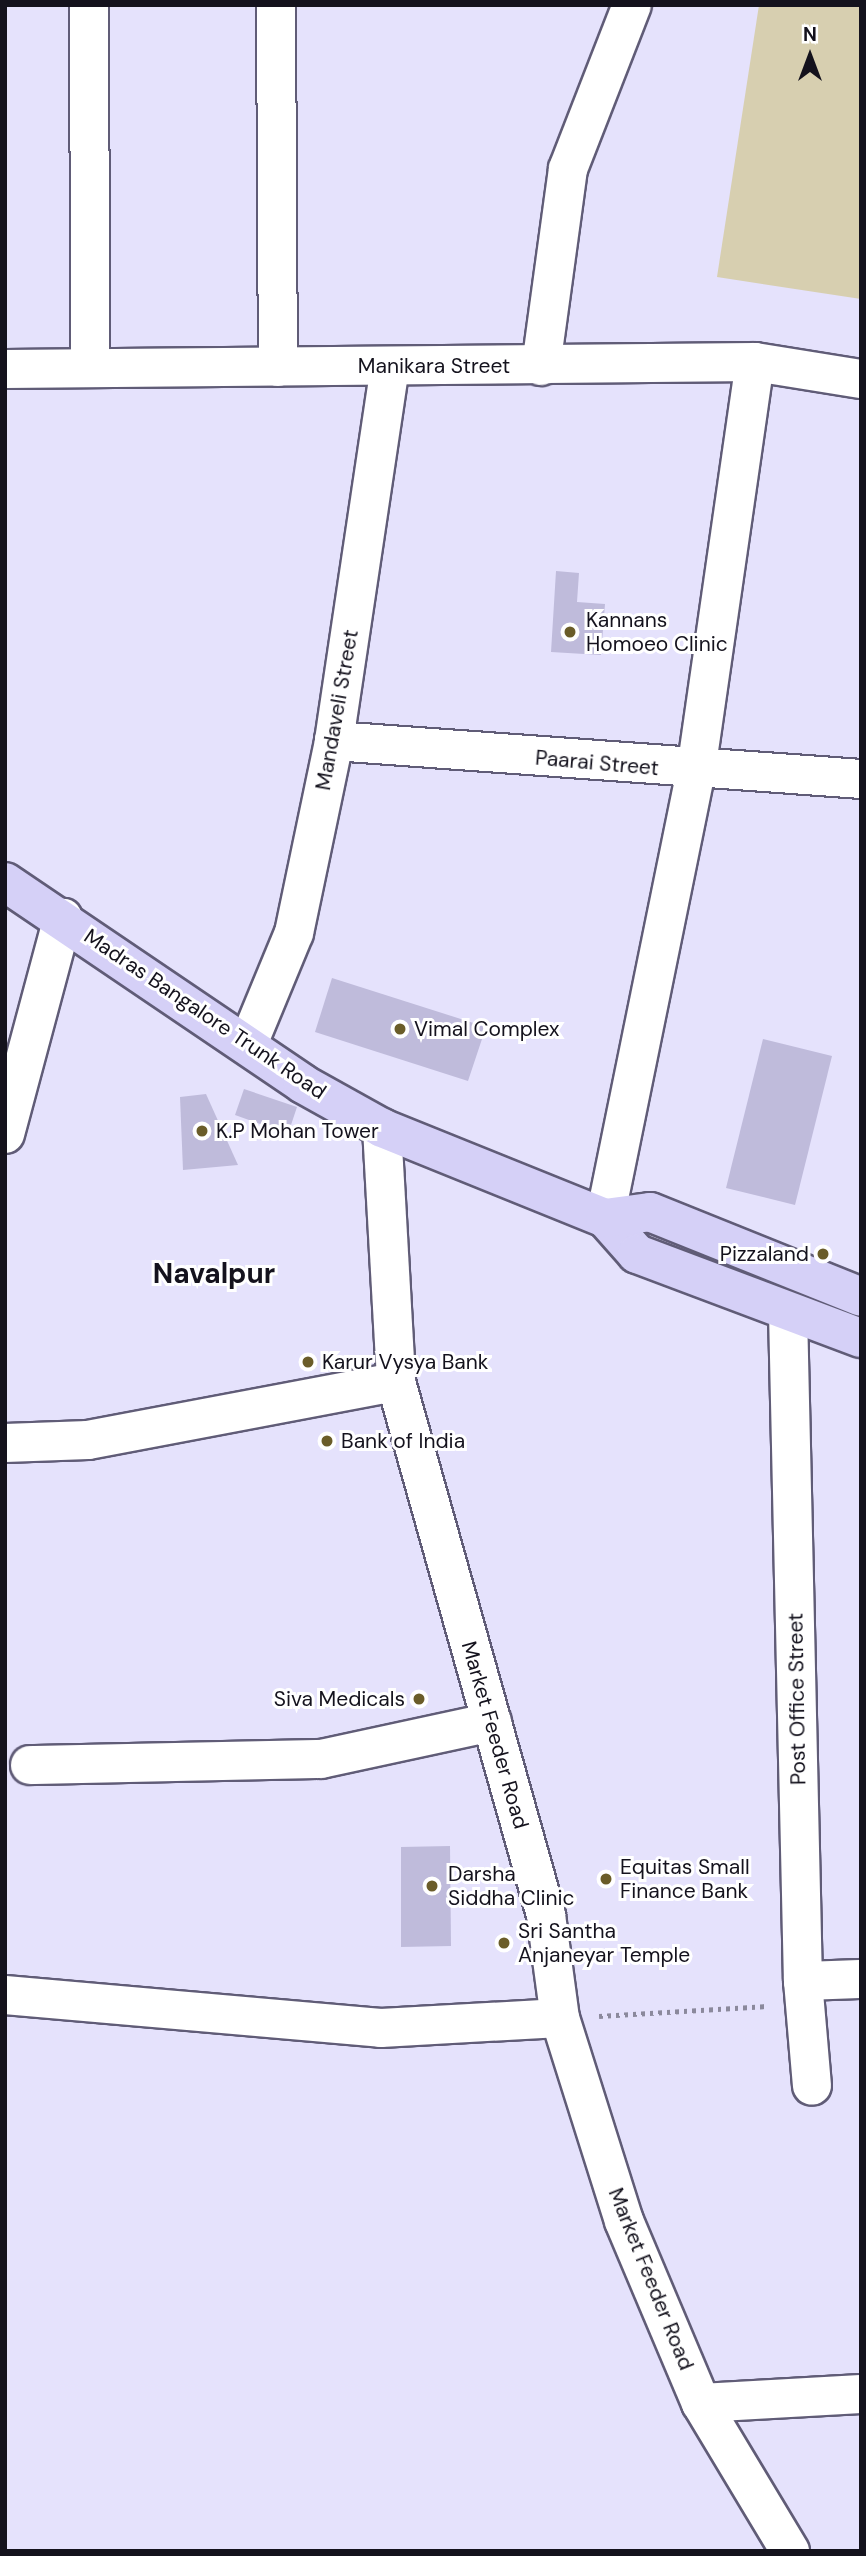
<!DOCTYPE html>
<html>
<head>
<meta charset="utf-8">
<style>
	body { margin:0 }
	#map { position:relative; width:866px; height:2556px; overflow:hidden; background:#e5e2fc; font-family:"DM Sans",sans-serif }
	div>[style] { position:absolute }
	.green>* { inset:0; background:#d7cfb0 }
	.building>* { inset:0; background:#bfbbdb }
	.path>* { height:4.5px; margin-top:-2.25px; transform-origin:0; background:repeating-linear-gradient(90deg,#8b899c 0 3.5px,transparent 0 8.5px) }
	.roads { filter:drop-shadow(2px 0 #605c77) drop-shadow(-2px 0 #605c77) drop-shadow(0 2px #605c77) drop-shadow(0 -2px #605c77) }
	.minor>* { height:38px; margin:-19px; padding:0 19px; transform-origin:19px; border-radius:19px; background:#fff }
	.highway>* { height:38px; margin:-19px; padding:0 19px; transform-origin:19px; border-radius:19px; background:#d5d0f7 }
	.dots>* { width:19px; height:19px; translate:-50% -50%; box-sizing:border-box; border:4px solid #fff; border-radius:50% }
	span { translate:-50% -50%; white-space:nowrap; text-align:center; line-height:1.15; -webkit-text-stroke:6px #fff; paint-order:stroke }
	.street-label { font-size:21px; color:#14121d }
	.poi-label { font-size:21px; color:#14121d }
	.left { translate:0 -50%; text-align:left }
	.right { translate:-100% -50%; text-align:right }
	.district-label { font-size:28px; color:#14121d; font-weight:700 }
	.frame { position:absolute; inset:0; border:7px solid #14121d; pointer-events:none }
	.north { position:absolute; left:775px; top:21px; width:70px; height:70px; -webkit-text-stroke:5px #fff; paint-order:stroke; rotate:0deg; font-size:19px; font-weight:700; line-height:28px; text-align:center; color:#14121d }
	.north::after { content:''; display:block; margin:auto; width:24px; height:32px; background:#14121d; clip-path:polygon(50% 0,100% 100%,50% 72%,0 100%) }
</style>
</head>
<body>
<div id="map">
	<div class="green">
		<i style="clip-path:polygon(759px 5px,861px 5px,861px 299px,717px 277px)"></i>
	</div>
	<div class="building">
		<i style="clip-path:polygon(556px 571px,579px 573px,577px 602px,605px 604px,601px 655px,551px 652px)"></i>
		<i style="clip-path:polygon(332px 978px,486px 1027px,468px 1081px,315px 1032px)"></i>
		<i style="clip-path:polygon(763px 1039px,832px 1056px,795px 1205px,726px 1188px)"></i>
		<i style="clip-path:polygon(244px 1089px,297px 1107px,288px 1134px,235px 1115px)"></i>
		<i style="clip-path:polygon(206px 1094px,238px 1165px,183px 1170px,180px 1097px)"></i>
		<i style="clip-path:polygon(450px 1846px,451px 1946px,401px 1947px,401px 1847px)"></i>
	</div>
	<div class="path">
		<i style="left:599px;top:2016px;width:169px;rotate:-3.4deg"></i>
	</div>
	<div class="roads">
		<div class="minor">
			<i style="left:89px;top:5px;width:362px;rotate:89.8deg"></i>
			<i style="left:276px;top:5px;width:362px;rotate:89.7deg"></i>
			<i style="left:541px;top:366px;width:199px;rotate:-82.2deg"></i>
			<i style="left:568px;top:169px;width:176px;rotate:-68.7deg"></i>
			<i style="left:5px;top:369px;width:750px;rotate:-0.53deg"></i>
			<i style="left:755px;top:362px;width:107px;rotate:9.1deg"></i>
			<i style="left:334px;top:741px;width:528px;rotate:4.12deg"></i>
			<i style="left:248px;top:1044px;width:120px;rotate:-67.5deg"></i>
			<i style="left:294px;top:933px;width:196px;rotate:-78.2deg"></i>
			<i style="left:334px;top:741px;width:378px;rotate:-81.5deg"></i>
			<i style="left:382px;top:1128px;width:254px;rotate:86.8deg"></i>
			<i style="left:396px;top:1382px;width:554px;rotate:74.28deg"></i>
			<i style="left:546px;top:1915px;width:104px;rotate:82.3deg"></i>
			<i style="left:560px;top:2018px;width:213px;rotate:72.5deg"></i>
			<i style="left:624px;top:2221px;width:198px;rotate:67.1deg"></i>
			<i style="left:701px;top:2403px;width:173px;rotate:59deg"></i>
			<i style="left:5px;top:1134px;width:224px;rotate:-75deg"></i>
			<i style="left:605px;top:1218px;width:456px;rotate:-78.5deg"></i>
			<i style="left:696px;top:771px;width:413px;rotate:-81.8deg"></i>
			<i style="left:788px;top:1312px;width:669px;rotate:88.72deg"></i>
			<i style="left:803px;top:1981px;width:105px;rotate:85.1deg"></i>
			<i style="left:5px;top:1443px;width:83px;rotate:-2.1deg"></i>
			<i style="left:88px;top:1440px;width:313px;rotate:-10.7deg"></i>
			<i style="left:30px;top:1765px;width:291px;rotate:-1.2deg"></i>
			<i style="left:321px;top:1759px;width:175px;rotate:-12.2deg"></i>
			<i style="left:803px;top:1981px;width:58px;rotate:-2deg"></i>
			<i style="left:5px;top:1995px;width:377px;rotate:5deg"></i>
			<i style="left:381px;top:2028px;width:179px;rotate:-3.2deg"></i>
			<i style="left:701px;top:2403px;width:160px;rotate:-3.2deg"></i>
		</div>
		<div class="highway">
			<i style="left:5px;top:882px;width:360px;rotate:34.1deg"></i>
			<i style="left:303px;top:1084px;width:90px;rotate:29.1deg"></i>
			<i style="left:382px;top:1128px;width:240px;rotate:22deg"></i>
			<i style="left:605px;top:1218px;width:48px;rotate:48.4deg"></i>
			<i style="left:637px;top:1254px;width:239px;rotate:20.6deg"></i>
			<i style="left:605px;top:1218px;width:45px;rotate:-7.6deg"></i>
			<i style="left:650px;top:1212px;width:227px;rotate:21.9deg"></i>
		</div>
	</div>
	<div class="dots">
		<i style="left:570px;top:632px;background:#6a5c29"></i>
		<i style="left:400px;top:1029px;background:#6a5c29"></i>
		<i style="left:202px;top:1131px;background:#6a5c29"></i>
		<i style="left:823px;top:1254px;background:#6a5c29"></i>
		<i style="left:308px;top:1362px;background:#6a5c29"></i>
		<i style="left:327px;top:1441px;background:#6a5c29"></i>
		<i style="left:419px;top:1699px;background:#6a5c29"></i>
		<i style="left:606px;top:1879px;background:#6a5c29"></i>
		<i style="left:432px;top:1886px;background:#6a5c29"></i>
		<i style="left:504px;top:1943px;background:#6a5c29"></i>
	</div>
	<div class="street-label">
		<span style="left:434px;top:366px">Manikara Street</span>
		<span style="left:337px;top:710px;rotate:-80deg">Mandaveli Street</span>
		<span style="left:597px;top:763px;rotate:5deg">Paarai Street</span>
		<span style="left:205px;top:1014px;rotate:34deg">Madras Bangalore Trunk Road</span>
		<span style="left:797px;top:1699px;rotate:-91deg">Post Office Street</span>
		<span style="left:495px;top:1735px;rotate:74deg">Market Feeder Road</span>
		<span style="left:651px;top:2279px;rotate:68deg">Market Feeder Road</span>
	</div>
	<div class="poi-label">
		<span class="left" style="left:586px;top:632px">Kannans<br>Homoeo Clinic</span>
		<span class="left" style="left:414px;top:1029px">Vimal Complex</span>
		<span class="left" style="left:216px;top:1131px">K.P Mohan Tower</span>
		<span class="right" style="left:809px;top:1254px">Pizzaland</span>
		<span class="left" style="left:322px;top:1362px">Karur Vysya Bank</span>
		<span class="left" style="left:341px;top:1441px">Bank of India</span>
		<span class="right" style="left:405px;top:1699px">Siva Medicals</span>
		<span class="left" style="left:620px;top:1879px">Equitas Small<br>Finance Bank</span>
		<span class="left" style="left:448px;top:1886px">Darsha<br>Siddha Clinic</span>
		<span class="left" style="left:518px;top:1943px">Sri Santha<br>Anjaneyar Temple</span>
	</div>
	<div class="district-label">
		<span style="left:214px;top:1274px">Navalpur</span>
	</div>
	<div class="frame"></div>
	<div class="north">N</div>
</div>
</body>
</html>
